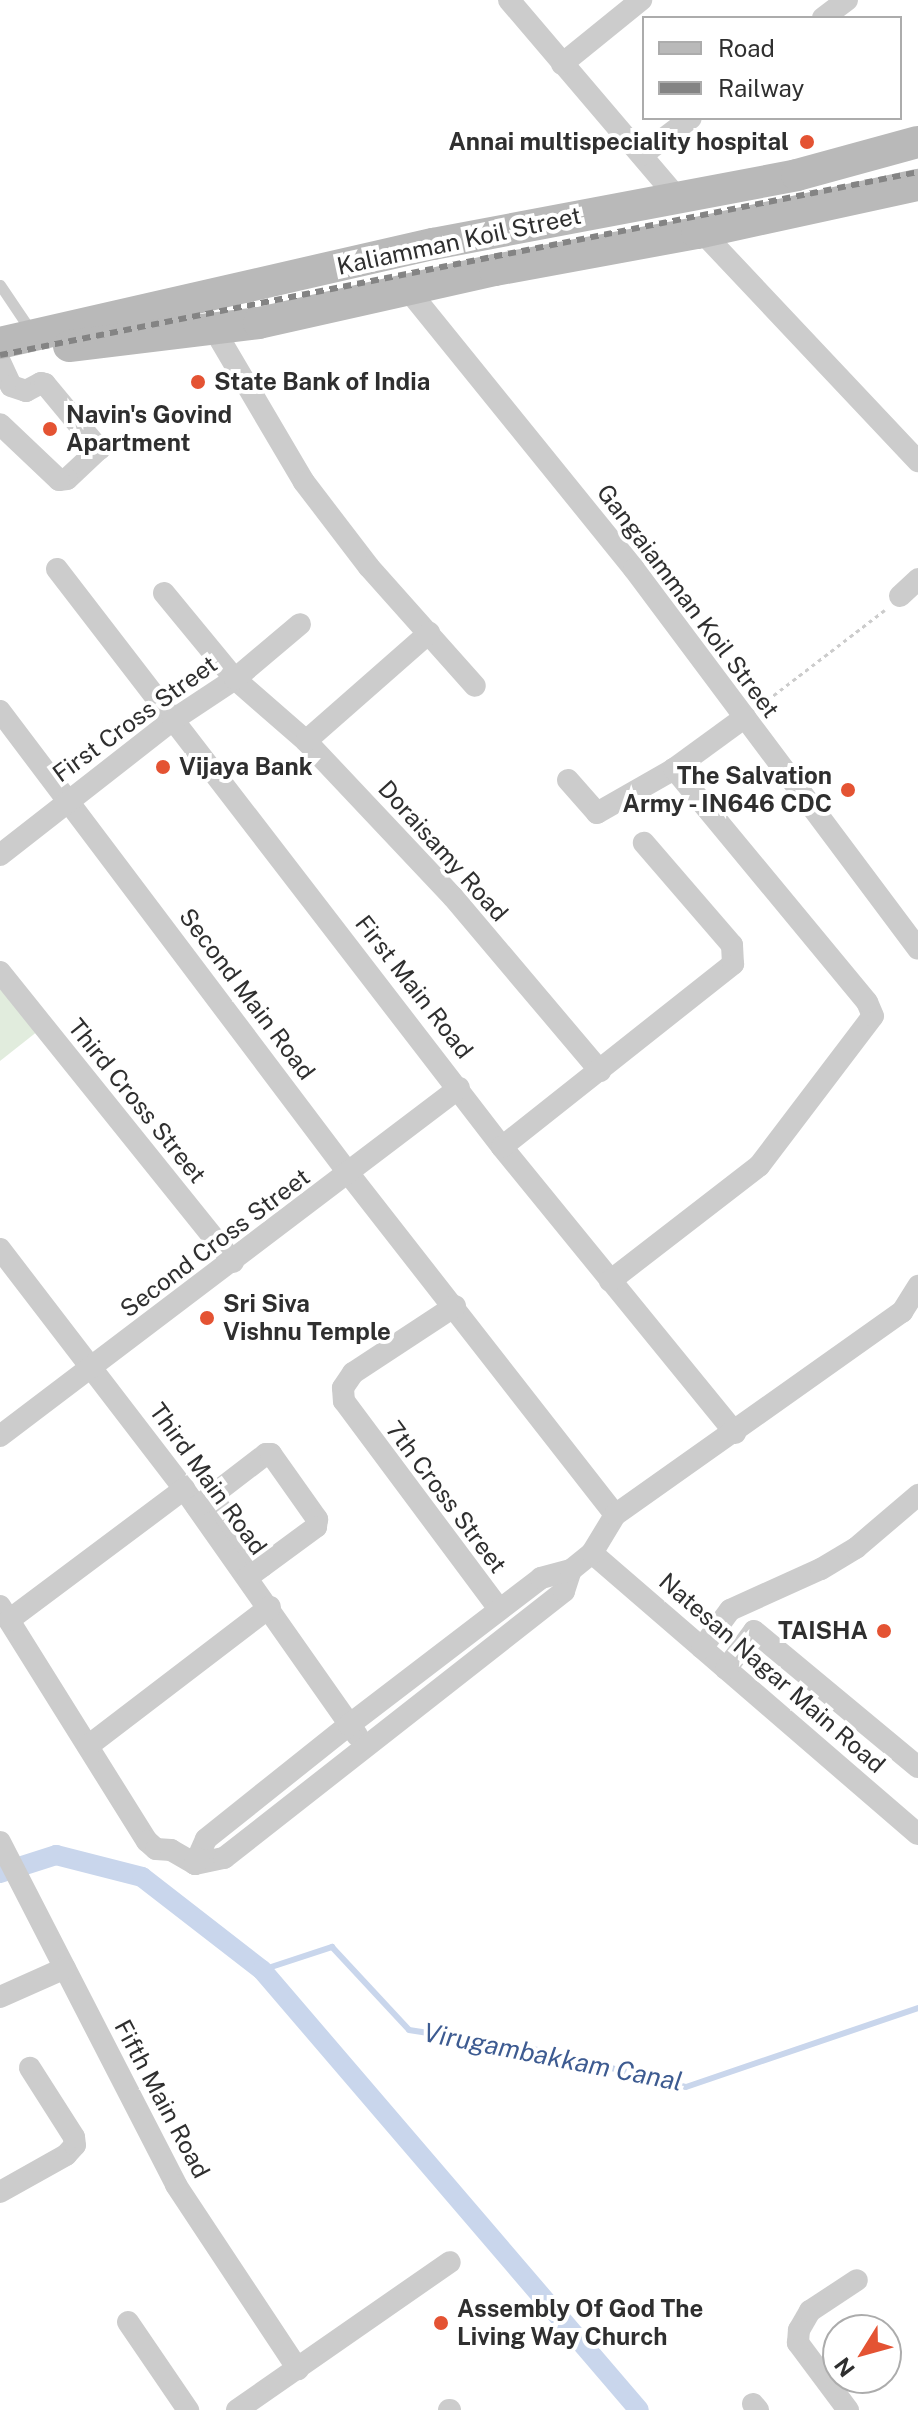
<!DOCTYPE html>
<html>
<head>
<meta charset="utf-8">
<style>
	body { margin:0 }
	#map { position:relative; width:918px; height:2410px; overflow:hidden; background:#fff; font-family:"Public Sans",sans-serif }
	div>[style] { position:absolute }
	.green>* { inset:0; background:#e1ecdd }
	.stream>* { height:6px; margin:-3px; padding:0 3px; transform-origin:3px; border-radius:3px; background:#c9d6ec }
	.canal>* { height:20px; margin:-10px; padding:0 10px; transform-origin:10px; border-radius:10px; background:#c9d6ec }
	.path>* { height:3px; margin-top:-1.5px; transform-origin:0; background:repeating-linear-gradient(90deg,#ccc 0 4px,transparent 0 8px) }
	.lane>* { height:11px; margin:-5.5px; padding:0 5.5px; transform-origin:5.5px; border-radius:5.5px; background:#ccc }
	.street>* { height:22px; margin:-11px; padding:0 11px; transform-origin:11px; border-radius:11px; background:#ccc }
	.secondary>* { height:32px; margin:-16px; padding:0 16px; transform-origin:16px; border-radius:16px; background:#b9b9b9 }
	.rail>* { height:6px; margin-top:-3px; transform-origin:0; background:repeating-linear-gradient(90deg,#848484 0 8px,transparent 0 14px) }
	.dots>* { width:22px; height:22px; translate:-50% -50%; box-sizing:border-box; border:4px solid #fff; border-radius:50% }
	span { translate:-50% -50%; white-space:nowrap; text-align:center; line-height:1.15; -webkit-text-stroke:8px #fff; paint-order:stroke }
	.poi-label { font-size:24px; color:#2f2f2f; font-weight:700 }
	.right { translate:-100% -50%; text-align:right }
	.left { translate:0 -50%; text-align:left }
	.street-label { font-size:24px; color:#2f2f2f }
	.water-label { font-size:26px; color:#3d5b91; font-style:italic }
	.legend { position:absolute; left:642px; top:16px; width:260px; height:104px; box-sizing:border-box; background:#fff; border:2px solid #acacac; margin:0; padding:10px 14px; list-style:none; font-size:24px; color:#2f2f2f }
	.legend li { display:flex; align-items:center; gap:16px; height:40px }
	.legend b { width:40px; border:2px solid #acacac }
	.north { position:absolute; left:822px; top:2314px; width:80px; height:80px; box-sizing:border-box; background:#fff; border:2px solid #acacac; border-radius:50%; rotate:233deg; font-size:22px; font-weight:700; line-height:32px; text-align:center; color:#2f2f2f }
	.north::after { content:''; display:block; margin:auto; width:28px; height:36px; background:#e45333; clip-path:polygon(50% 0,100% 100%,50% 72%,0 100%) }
</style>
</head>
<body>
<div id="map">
	<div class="green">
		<i style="clip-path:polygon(0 983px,38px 1031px,0 1061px)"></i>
	</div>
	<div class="stream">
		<i style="left:262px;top:1970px;width:74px;rotate:-18.2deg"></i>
		<i style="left:332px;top:1947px;width:113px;rotate:47.1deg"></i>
		<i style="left:409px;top:2030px;width:137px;rotate:8.8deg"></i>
		<i style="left:544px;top:2051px;width:146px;rotate:14.2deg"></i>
		<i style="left:686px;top:2087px;width:245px;rotate:-18.8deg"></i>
	</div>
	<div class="canal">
		<i style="left:0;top:1873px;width:59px;rotate:-17.8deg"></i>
		<i style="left:56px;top:1855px;width:89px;rotate:14.3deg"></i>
		<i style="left:142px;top:1877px;width:152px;rotate:37.8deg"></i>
		<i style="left:262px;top:1970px;width:579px;rotate:49.41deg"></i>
	</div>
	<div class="path">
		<i style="left:761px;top:705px;width:156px;rotate:-37.5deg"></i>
	</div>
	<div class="lane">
		<i style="left:0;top:285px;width:55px;rotate:56deg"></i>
	</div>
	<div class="street">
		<i style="left:509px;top:0;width:257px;rotate:49.6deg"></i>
		<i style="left:823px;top:18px;width:30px;rotate:-37deg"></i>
		<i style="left:562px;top:64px;width:102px;rotate:-39deg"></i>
		<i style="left:642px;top:155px;width:61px;rotate:-37.1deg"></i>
		<i style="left:702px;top:232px;width:315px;rotate:46.7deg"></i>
		<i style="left:409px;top:291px;width:358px;rotate:51deg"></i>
		<i style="left:634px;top:569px;width:474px;rotate:53.2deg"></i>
		<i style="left:215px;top:331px;width:175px;rotate:59.5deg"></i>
		<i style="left:304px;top:482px;width:107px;rotate:52.6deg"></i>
		<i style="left:369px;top:567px;width:159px;rotate:48.3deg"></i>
		<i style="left:0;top:362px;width:26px;rotate:65deg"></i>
		<i style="left:11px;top:386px;width:16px;rotate:18deg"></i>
		<i style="left:26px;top:391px;width:17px;rotate:-28deg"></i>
		<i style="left:41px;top:383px;width:4px;rotate:14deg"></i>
		<i style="left:45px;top:384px;width:85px;rotate:50.3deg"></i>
		<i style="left:99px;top:449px;width:44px;rotate:136.8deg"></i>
		<i style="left:67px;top:479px;width:8px;rotate:173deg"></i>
		<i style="left:59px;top:480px;width:81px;rotate:-136.5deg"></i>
		<i style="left:57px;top:569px;width:729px;rotate:52.41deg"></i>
		<i style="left:502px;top:1147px;width:369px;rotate:50.8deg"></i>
		<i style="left:164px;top:593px;width:112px;rotate:50.5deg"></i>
		<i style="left:235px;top:679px;width:94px;rotate:41.1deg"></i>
		<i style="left:306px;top:741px;width:214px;rotate:46.7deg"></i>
		<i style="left:453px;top:897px;width:228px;rotate:49.8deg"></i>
		<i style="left:900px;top:596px;width:25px;rotate:-43deg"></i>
		<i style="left:0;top:711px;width:580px;rotate:52.99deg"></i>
		<i style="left:349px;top:1174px;width:432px;rotate:52deg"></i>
		<i style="left:306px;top:741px;width:164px;rotate:-41.3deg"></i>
		<i style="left:568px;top:780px;width:44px;rotate:48.7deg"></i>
		<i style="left:597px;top:813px;width:89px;rotate:-29.7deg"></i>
		<i style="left:674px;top:769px;width:88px;rotate:-36.2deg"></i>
		<i style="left:0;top:855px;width:219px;rotate:-38deg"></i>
		<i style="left:173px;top:720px;width:74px;rotate:-33.5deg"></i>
		<i style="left:235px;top:679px;width:85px;rotate:-40.2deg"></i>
		<i style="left:0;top:972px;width:372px;rotate:51.2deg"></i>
		<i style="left:502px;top:1147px;width:295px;rotate:-38.4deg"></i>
		<i style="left:733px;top:964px;width:19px;rotate:-93deg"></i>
		<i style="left:732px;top:945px;width:135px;rotate:-130.8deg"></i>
		<i style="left:0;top:1249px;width:302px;rotate:52.5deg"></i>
		<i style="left:184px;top:1489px;width:301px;rotate:54.9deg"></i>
		<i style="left:610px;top:1281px;width:188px;rotate:-37.7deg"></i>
		<i style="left:759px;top:1166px;width:188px;rotate:-52.8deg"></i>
		<i style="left:873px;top:1016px;width:15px;rotate:-113deg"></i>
		<i style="left:867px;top:1002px;width:303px;rotate:-129.6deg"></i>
		<i style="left:455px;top:1306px;width:122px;rotate:146.7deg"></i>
		<i style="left:353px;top:1373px;width:18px;rotate:124deg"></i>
		<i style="left:343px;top:1388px;width:13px;rotate:86deg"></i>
		<i style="left:344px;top:1401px;width:259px;rotate:53.3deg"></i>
		<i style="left:0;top:1436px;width:576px;rotate:-37.17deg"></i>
		<i style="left:211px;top:1496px;width:87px;rotate:54.3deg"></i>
		<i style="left:197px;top:1507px;width:87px;rotate:-37.5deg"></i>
		<i style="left:266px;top:1454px;width:5px"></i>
		<i style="left:271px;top:1454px;width:80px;rotate:54.7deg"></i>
		<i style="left:317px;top:1519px;width:8px;rotate:97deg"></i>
		<i style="left:316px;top:1527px;width:84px;rotate:143.7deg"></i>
		<i style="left:592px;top:1553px;width:430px;rotate:40.8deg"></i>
		<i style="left:0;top:1606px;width:277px;rotate:58deg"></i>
		<i style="left:147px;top:1841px;width:12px;rotate:42deg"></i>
		<i style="left:156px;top:1849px;width:15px;rotate:4deg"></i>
		<i style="left:171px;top:1850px;width:28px;rotate:30deg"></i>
		<i style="left:195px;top:1864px;width:30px;rotate:-12deg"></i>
		<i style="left:224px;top:1858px;width:432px;rotate:-38.1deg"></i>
		<i style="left:564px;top:1591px;width:22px;rotate:-72deg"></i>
		<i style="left:9px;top:1620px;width:219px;rotate:-36.8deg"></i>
		<i style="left:702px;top:1648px;width:47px;rotate:-53.6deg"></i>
		<i style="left:730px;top:1610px;width:100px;rotate:-24.3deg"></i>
		<i style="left:821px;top:1569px;width:41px;rotate:-31deg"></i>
		<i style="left:856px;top:1548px;width:82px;rotate:-40.5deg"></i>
		<i style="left:726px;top:1669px;width:47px;rotate:-53.6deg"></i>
		<i style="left:754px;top:1631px;width:213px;rotate:39.7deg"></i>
		<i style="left:88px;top:1746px;width:229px;rotate:-37.4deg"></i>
		<i style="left:0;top:1842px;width:386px;rotate:62.8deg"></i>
		<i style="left:176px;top:2185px;width:221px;rotate:56.5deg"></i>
		<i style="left:195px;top:1864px;width:27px;rotate:-66deg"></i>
		<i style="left:206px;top:1839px;width:183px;rotate:-38.6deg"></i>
		<i style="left:349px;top:1725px;width:242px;rotate:-37.4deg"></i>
		<i style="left:541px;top:1578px;width:31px;rotate:-15deg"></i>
		<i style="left:571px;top:1570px;width:27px;rotate:-39deg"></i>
		<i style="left:592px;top:1553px;width:44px;rotate:-58.8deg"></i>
		<i style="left:615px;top:1515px;width:352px;rotate:-35.3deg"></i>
		<i style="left:902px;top:1312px;width:31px;rotate:-58deg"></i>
		<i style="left:0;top:1997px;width:71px;rotate:-24deg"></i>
		<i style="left:0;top:2192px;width:76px;rotate:-29.3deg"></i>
		<i style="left:66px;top:2155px;width:13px;rotate:-48deg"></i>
		<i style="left:75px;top:2145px;width:8px;rotate:-97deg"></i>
		<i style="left:74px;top:2137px;width:82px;rotate:-122.5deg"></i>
		<i style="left:128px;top:2322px;width:107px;rotate:55.7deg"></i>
		<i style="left:753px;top:2404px;width:8px;rotate:50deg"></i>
		<i style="left:237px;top:2410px;width:259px;rotate:-34.8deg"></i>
		<i style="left:449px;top:2410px;width:1px"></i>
		<i style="left:848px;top:2410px;width:84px;rotate:-126.7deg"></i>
		<i style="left:798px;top:2343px;width:13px;rotate:-86deg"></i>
		<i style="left:799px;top:2330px;width:22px;rotate:-60deg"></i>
		<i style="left:810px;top:2311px;width:56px;rotate:-33.4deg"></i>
	</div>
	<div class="secondary">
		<i style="left:0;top:343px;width:444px;rotate:-12.9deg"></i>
		<i style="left:433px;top:244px;width:370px;rotate:-10.7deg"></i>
		<i style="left:797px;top:175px;width:125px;rotate:-15.3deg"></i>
		<i style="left:69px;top:346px;width:191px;rotate:-6.9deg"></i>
		<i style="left:259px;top:323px;width:242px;rotate:-12.7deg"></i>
		<i style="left:495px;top:270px;width:205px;rotate:-10.4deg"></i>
		<i style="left:697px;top:233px;width:226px;rotate:-12.3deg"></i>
	</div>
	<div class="rail">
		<i style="left:0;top:355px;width:936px;rotate:-11.27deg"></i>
	</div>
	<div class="dots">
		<i style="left:807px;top:142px;background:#e45333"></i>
		<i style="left:198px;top:382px;background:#e45333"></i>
		<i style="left:50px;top:429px;background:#e45333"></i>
		<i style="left:163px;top:767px;background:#e45333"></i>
		<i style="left:848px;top:790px;background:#e45333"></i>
		<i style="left:207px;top:1318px;background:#e45333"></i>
		<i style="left:884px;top:1631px;background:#e45333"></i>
		<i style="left:441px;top:2323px;background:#e45333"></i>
	</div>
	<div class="poi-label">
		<span class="right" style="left:789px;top:142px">Annai multispeciality hospital</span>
		<span class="left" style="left:214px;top:382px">State Bank of India</span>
		<span class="left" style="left:66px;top:429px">Navin's Govind<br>Apartment</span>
		<span class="left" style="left:179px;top:767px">Vijaya Bank</span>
		<span class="right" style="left:832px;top:790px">The Salvation<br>Army - IN646 CDC</span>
		<span class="left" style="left:223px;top:1318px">Sri Siva<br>Vishnu Temple</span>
		<span class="right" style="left:868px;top:1631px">TAISHA</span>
		<span class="left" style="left:457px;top:2323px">Assembly Of God The<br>Living Way Church</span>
	</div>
	<div class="street-label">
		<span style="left:459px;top:241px;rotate:-12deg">Kaliamman Koil Street</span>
		<span style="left:688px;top:601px;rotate:53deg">Gangaiamman Koil Street</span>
		<span style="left:135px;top:719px;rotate:-36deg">First Cross Street</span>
		<span style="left:443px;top:851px;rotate:48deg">Doraisamy Road</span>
		<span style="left:414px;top:987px;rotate:52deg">First Main Road</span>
		<span style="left:247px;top:994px;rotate:53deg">Second Main Road</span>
		<span style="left:137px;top:1101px;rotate:51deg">Third Cross Street</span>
		<span style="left:215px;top:1243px;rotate:-37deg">Second Cross Street</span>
		<span style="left:208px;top:1479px;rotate:54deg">Third Main Road</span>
		<span style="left:446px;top:1497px;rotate:53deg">7th Cross Street</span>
		<span style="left:772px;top:1673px;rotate:41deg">Natesan Nagar Main Road</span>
		<span style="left:162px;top:2099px;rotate:62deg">Fifth Main Road</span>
	</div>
	<div class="water-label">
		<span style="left:553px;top:2057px;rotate:11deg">Virugambakkam Canal</span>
	</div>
	<ul class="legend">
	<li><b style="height:10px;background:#b9b9b9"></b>Road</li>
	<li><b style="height:10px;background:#848484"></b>Railway</li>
	</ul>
	<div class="north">N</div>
</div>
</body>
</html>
